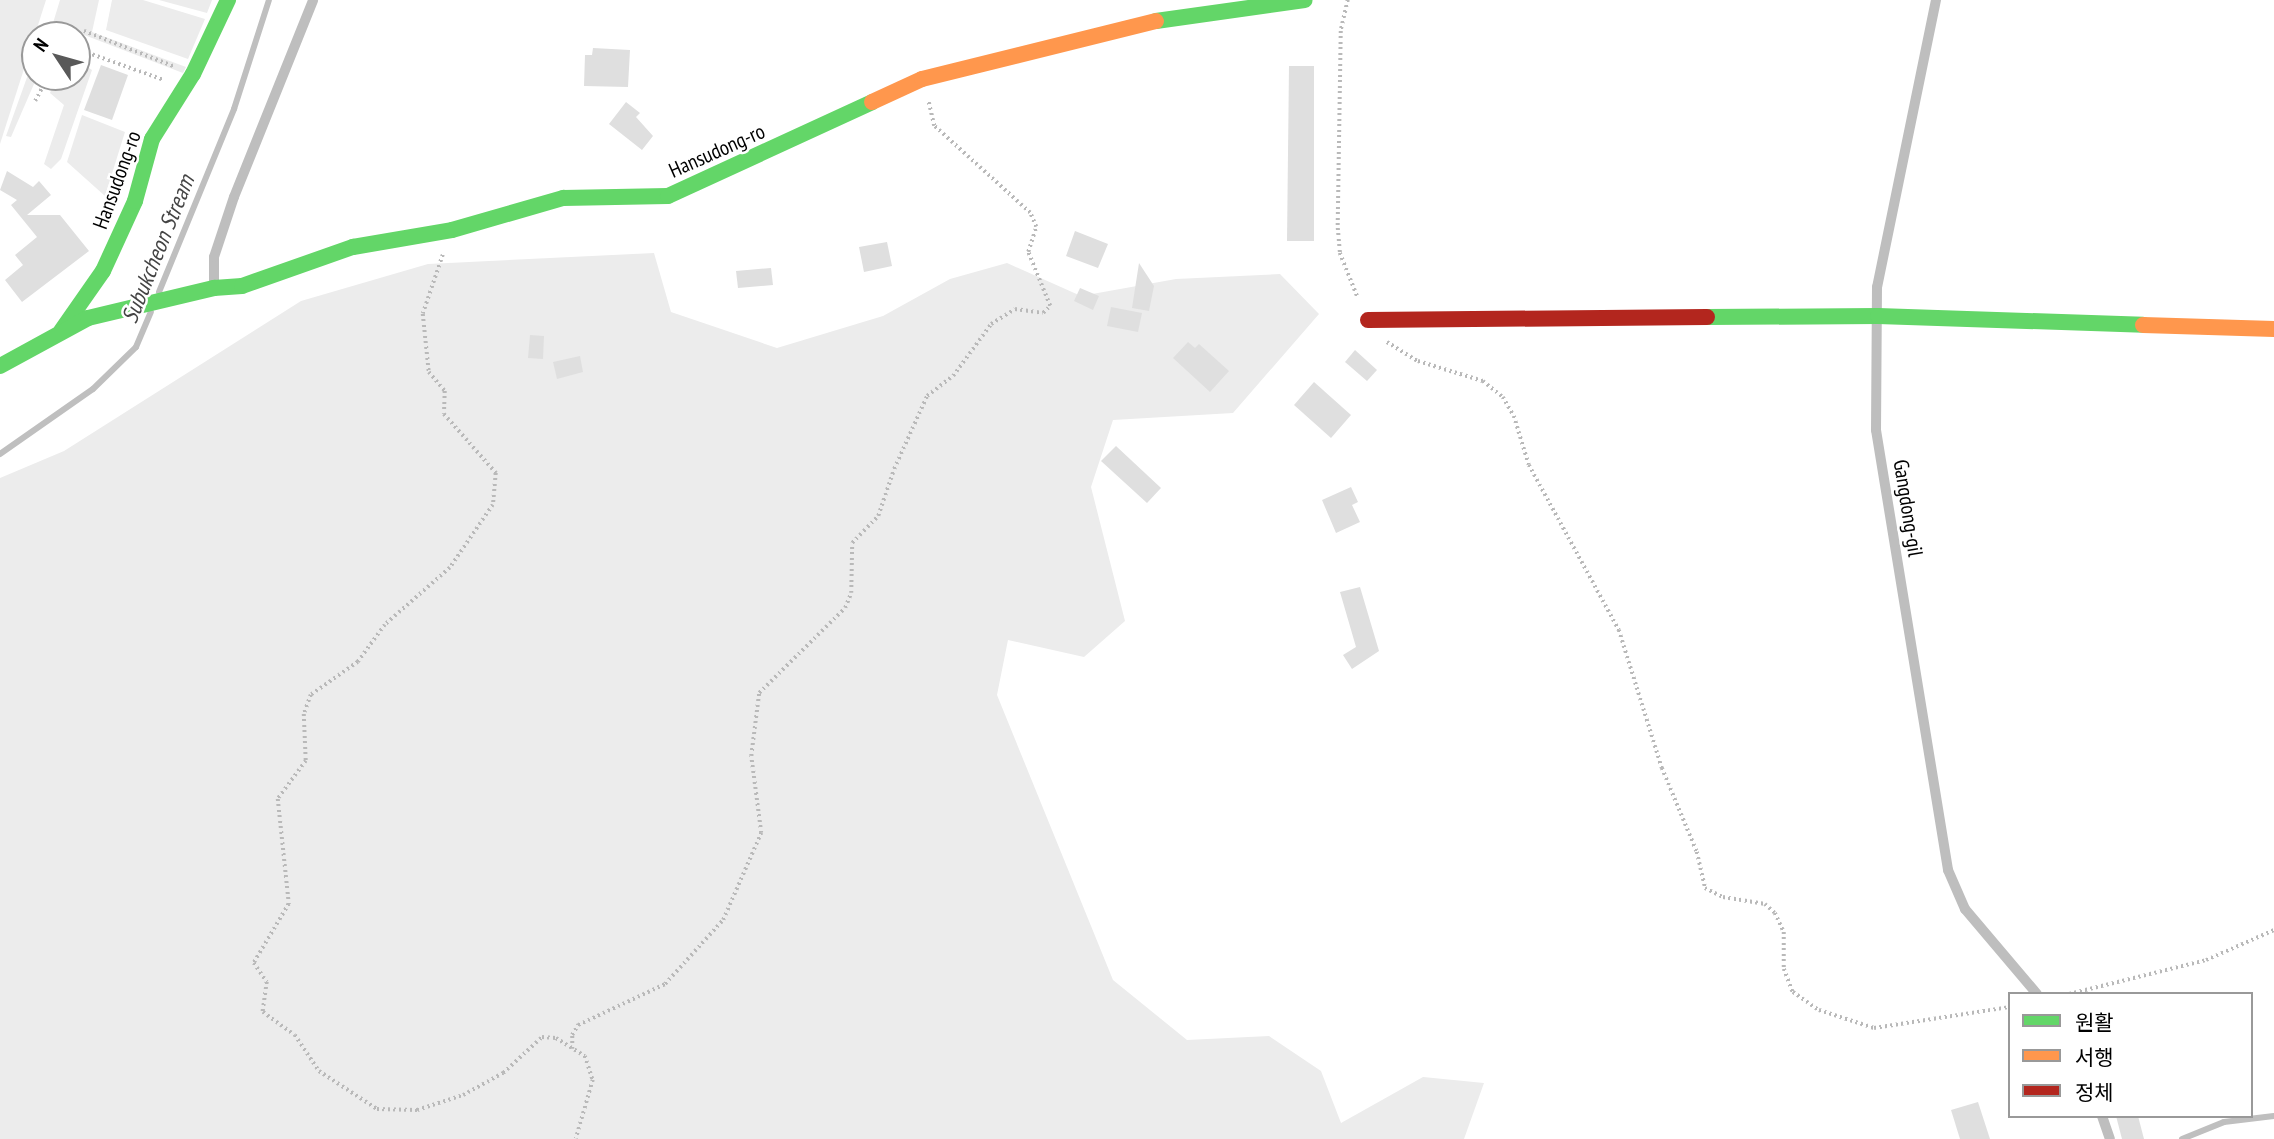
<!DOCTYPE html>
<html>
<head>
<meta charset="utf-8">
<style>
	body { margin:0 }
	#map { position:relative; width:2274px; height:1139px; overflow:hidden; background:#fff; font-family:"PT Sans Narrow","Noto Sans KR",sans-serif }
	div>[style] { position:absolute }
	.green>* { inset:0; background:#ececec }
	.stream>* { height:6px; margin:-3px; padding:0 3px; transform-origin:3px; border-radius:3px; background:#bfbfbf }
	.building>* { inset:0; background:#dfdfdf }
	.path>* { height:3.5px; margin-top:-1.75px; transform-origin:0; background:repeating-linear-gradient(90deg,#b9b9b9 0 2px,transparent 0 5.5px) }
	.lane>* { height:10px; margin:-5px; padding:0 5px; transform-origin:5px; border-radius:5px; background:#bebebe }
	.fast>* { height:16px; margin:-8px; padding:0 8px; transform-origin:8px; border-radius:8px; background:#63d668 }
	.slow>* { height:16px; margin:-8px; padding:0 8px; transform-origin:8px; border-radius:8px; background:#ff974d }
	.jam>* { height:16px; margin:-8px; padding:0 8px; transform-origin:8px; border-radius:8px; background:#b3261e }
	span { translate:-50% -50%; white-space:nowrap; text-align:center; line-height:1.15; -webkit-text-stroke:5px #fff; paint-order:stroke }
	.street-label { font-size:21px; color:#000 }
	.water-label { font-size:23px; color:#444; font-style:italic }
	.legend { position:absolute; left:2008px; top:992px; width:245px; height:126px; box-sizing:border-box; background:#fff; border:2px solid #999; margin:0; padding:9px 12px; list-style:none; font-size:21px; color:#000 }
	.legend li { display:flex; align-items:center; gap:14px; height:35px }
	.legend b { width:35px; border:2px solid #999 }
	.north { position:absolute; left:21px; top:21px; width:70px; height:70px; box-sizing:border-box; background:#fff; border:2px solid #999; border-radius:50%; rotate:306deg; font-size:19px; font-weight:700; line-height:28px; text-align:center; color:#000 }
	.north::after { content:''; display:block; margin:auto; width:24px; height:32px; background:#595959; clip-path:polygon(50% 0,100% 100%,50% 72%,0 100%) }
</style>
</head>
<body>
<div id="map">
	<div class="green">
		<i style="clip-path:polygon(0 0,46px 0,0 144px)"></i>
		<i style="clip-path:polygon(60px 0,99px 0,92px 32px,186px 67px,183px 73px,53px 23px)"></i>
		<i style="clip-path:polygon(112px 0,143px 0,205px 19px,188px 59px,106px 30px)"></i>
		<i style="clip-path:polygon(159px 0,212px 0,207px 13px)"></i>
		<i style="clip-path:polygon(35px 55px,37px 77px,11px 137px,6px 136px)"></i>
		<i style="clip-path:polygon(86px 66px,92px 70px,61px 159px,51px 169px,44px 164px,64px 105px,50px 93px,57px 77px,77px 77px)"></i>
		<i style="clip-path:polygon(82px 115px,125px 132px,105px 196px,67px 162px)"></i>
		<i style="clip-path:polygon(654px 253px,671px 312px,777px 348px,883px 316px,950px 279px,1007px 263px,1081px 296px,1176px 279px,1280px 274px,1319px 314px,1233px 413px,1113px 420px,1091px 487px,1125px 621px,1084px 657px,1008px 640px,997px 695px,1113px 980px,1187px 1040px,1269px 1036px,1321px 1071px,1341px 1123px,1423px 1077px,1484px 1083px,1464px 1139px,0 1139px,0 478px,64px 451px,301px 301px,428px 264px)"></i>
	</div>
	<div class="stream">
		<i style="left:159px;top:292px;width:198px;rotate:-67.7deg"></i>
		<i style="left:234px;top:109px;width:114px;rotate:-72.2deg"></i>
		<i style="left:0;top:454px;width:113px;rotate:-35deg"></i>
		<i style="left:93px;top:389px;width:60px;rotate:-44.3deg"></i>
		<i style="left:136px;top:347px;width:38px;rotate:-67deg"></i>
		<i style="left:2182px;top:1139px;width:45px;rotate:-22deg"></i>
		<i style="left:2224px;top:1122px;width:50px;rotate:-6.8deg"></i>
	</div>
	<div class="building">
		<i style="clip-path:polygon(593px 48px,630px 50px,628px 87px,584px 86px,585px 55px,592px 55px)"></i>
		<i style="clip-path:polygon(101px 65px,128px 75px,112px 120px,84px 110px)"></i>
		<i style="clip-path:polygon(1289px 66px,1314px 66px,1314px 241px,1287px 241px)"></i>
		<i style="clip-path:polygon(626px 102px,640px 113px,636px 117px,653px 136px,642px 150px,609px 124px)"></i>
		<i style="clip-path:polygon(7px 171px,33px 187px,39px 181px,51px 195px,27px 215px,60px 215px,89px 251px,22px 302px,5px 280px,23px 265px,15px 255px,37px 237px,11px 205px,17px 200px,0 190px)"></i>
		<i style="clip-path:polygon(1075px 231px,1108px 244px,1098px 268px,1066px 256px)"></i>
		<i style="clip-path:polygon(887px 242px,892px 266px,864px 272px,859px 247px)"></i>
		<i style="clip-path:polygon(1139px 263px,1154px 286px,1149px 311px,1132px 308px)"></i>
		<i style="clip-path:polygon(771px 268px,773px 285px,738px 288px,736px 271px)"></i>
		<i style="clip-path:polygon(1080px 288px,1099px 296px,1093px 310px,1074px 301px)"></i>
		<i style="clip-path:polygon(1111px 307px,1142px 313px,1138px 332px,1107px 326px)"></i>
		<i style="clip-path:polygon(530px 335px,544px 336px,543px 359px,528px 358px)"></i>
		<i style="clip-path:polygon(1188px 342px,1195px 348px,1199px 344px,1229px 371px,1210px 392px,1173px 358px)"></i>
		<i style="clip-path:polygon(1355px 350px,1377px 370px,1367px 381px,1345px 362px)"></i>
		<i style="clip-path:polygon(580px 356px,583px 372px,557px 379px,553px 362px)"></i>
		<i style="clip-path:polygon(1314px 382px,1351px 415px,1331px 438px,1294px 405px)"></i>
		<i style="clip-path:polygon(1116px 446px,1161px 488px,1147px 503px,1101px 461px)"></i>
		<i style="clip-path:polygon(1351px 487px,1358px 502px,1352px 505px,1360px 522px,1336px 533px,1322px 500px)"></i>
		<i style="clip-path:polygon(1360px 587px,1379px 651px,1352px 669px,1343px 655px,1356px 647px,1340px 592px)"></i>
		<i style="clip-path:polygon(1978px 1102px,1990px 1139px,1960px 1139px,1951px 1110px)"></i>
		<i style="clip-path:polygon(2116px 1116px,2138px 1116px,2144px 1139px,2122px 1139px)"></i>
	</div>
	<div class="path">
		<i style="left:1348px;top:0;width:32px;rotate:103deg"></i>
		<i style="left:1341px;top:31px;width:197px;rotate:90.9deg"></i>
		<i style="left:1338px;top:228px;width:25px;rotate:85deg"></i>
		<i style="left:1340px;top:253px;width:48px;rotate:68.2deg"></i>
		<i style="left:84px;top:31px;width:96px;rotate:21.5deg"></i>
		<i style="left:77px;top:49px;width:92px;rotate:19.6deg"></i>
		<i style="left:35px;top:101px;width:27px;rotate:-62deg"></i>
		<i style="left:443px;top:255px;width:62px;rotate:108.7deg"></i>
		<i style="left:423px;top:314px;width:58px;rotate:84.1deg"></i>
		<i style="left:429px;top:372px;width:25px;rotate:50deg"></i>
		<i style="left:445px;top:391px;width:23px;rotate:92deg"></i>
		<i style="left:444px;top:414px;width:79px;rotate:48.6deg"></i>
		<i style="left:496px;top:473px;width:32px;rotate:95deg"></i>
		<i style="left:493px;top:505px;width:76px;rotate:124.3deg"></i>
		<i style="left:450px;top:568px;width:86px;rotate:138.8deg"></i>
		<i style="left:385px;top:625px;width:46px;rotate:126.1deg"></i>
		<i style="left:358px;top:662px;width:57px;rotate:144.9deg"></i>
		<i style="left:311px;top:695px;width:20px;rotate:110deg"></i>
		<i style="left:304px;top:714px;width:47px;rotate:87.6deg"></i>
		<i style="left:306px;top:761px;width:47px;rotate:126.4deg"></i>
		<i style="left:278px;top:799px;width:106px;rotate:84deg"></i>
		<i style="left:289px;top:904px;width:69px;rotate:120.7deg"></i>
		<i style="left:254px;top:963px;width:23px;rotate:56deg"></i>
		<i style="left:267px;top:982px;width:30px;rotate:98deg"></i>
		<i style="left:263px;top:1012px;width:39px;rotate:36deg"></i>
		<i style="left:295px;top:1035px;width:43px;rotate:56.3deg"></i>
		<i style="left:319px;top:1071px;width:69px;rotate:33.2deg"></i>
		<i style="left:377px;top:1109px;width:40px;rotate:1.4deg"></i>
		<i style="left:417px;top:1110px;width:48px;rotate:-18.1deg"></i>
		<i style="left:463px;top:1095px;width:46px;rotate:-28.8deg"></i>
		<i style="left:503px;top:1073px;width:53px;rotate:-42.7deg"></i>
		<i style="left:542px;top:1037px;width:14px;rotate:4deg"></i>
		<i style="left:556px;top:1038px;width:34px;rotate:32deg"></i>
		<i style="left:585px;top:1056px;width:25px;rotate:72deg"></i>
		<i style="left:593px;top:1080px;width:61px;rotate:106.1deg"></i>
		<i style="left:1387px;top:342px;width:36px;rotate:32deg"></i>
		<i style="left:1418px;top:361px;width:68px;rotate:17.1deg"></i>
		<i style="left:1483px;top:381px;width:26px;rotate:39deg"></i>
		<i style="left:1503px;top:397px;width:22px;rotate:60deg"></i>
		<i style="left:1514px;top:416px;width:51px;rotate:73deg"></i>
		<i style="left:1529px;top:465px;width:188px;rotate:61.4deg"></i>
		<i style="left:1619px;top:630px;width:145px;rotate:72.7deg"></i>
		<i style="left:1662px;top:768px;width:91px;rotate:67.4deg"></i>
		<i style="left:1697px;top:852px;width:37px;rotate:77deg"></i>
		<i style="left:1705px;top:888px;width:20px;rotate:27deg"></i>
		<i style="left:1723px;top:897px;width:43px;rotate:9.5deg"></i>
		<i style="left:1765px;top:904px;width:13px;rotate:42deg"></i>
		<i style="left:1775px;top:913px;width:21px;rotate:65deg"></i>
		<i style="left:1784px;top:932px;width:37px;rotate:90deg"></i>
		<i style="left:1784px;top:969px;width:25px;rotate:69deg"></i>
		<i style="left:1793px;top:992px;width:32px;rotate:35deg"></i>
		<i style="left:1819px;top:1010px;width:58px;rotate:18.1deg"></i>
		<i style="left:1874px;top:1028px;width:138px;rotate:-8.8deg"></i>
		<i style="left:2069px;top:994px;width:141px;rotate:-13.9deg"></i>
		<i style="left:2206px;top:960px;width:74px;rotate:-23.8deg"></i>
		<i style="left:572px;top:1049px;width:14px;rotate:-90deg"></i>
		<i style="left:572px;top:1035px;width:12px;rotate:-59deg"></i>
		<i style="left:578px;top:1025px;width:96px;rotate:-25.2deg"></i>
		<i style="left:665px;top:984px;width:86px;rotate:-47.8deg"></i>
		<i style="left:723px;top:920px;width:95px;rotate:-66.4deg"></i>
		<i style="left:761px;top:833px;width:78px;rotate:-97.4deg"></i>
		<i style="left:751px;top:756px;width:64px;rotate:-82.8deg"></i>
		<i style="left:759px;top:693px;width:121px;rotate:-44.7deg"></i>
		<i style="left:845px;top:608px;width:16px;rotate:-68deg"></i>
		<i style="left:851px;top:593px;width:50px;rotate:-88.9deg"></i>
		<i style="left:852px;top:543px;width:37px;rotate:-46deg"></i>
		<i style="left:878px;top:516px;width:50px;rotate:-71.2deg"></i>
		<i style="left:894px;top:469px;width:80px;rotate:-65.7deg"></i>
		<i style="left:927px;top:396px;width:33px;rotate:-38deg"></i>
		<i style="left:953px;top:376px;width:64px;rotate:-53.8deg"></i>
		<i style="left:991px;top:324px;width:28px;rotate:-32deg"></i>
		<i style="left:1015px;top:309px;width:28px;rotate:8deg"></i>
		<i style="left:1043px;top:313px;width:10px;rotate:-45deg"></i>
		<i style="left:1050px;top:306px;width:58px;rotate:-112.2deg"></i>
		<i style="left:1028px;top:252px;width:26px;rotate:-72deg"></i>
		<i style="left:1036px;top:227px;width:15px;rotate:-113deg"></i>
		<i style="left:1030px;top:213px;width:130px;rotate:-137.8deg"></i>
		<i style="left:934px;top:126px;width:27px;rotate:-103deg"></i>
	</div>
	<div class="lane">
		<i style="left:1936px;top:0;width:293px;rotate:101.6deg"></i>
		<i style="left:1877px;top:287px;width:143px;rotate:90.4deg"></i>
		<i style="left:1876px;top:430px;width:446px;rotate:80.7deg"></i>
		<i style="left:1948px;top:870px;width:43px;rotate:66.4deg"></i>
		<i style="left:1965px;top:909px;width:111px;rotate:49.7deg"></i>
		<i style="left:214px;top:286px;width:29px;rotate:-90deg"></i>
		<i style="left:214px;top:257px;width:63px;rotate:-71.6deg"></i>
		<i style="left:234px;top:197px;width:212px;rotate:-68.1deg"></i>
		<i style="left:2102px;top:1116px;width:24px;rotate:71deg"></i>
	</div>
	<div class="fast">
		<i style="left:1156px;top:21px;width:150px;rotate:-8deg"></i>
		<i style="left:1707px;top:317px;width:171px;rotate:-0.3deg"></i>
		<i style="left:1878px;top:316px;width:265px;rotate:1.9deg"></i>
		<i style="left:61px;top:331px;width:73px;rotate:-55deg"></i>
		<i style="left:103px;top:271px;width:77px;rotate:-65.4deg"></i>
		<i style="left:135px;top:201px;width:64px;rotate:-74.7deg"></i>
		<i style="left:152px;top:139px;width:77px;rotate:-57.8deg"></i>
		<i style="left:193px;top:74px;width:82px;rotate:-64.7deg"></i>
		<i style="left:0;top:366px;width:100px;rotate:-28.6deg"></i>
		<i style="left:88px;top:318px;width:130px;rotate:-13.4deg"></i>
		<i style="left:214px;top:288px;width:28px;rotate:-4deg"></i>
		<i style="left:242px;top:286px;width:118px;rotate:-19.4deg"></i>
		<i style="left:353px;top:247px;width:100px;rotate:-9.7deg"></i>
		<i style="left:452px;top:230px;width:116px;rotate:-16.1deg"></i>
		<i style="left:563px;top:198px;width:105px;rotate:-1.1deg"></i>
		<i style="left:668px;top:196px;width:225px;rotate:-24.7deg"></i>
	</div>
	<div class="slow">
		<i style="left:872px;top:102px;width:55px;rotate:-24.7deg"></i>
		<i style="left:922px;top:79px;width:241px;rotate:-13.9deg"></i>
		<i style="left:2143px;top:325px;width:131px;rotate:1.7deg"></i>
	</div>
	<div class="jam">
		<i style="left:1368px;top:320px;width:339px;rotate:-0.5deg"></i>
	</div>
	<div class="street-label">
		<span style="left:717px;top:151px;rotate:-24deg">Hansudong-ro</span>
		<span style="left:117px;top:180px;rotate:-70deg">Hansudong-ro</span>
		<span style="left:1908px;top:508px;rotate:81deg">Gangdong-gil</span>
	</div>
	<div class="water-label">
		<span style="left:158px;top:249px;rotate:-68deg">Subukcheon Stream</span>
	</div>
	<ul class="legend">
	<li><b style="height:9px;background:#63d668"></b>원활</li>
	<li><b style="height:9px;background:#ff974d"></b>서행</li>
	<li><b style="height:9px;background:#b3261e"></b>정체</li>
	</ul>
	<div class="north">N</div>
</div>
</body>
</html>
